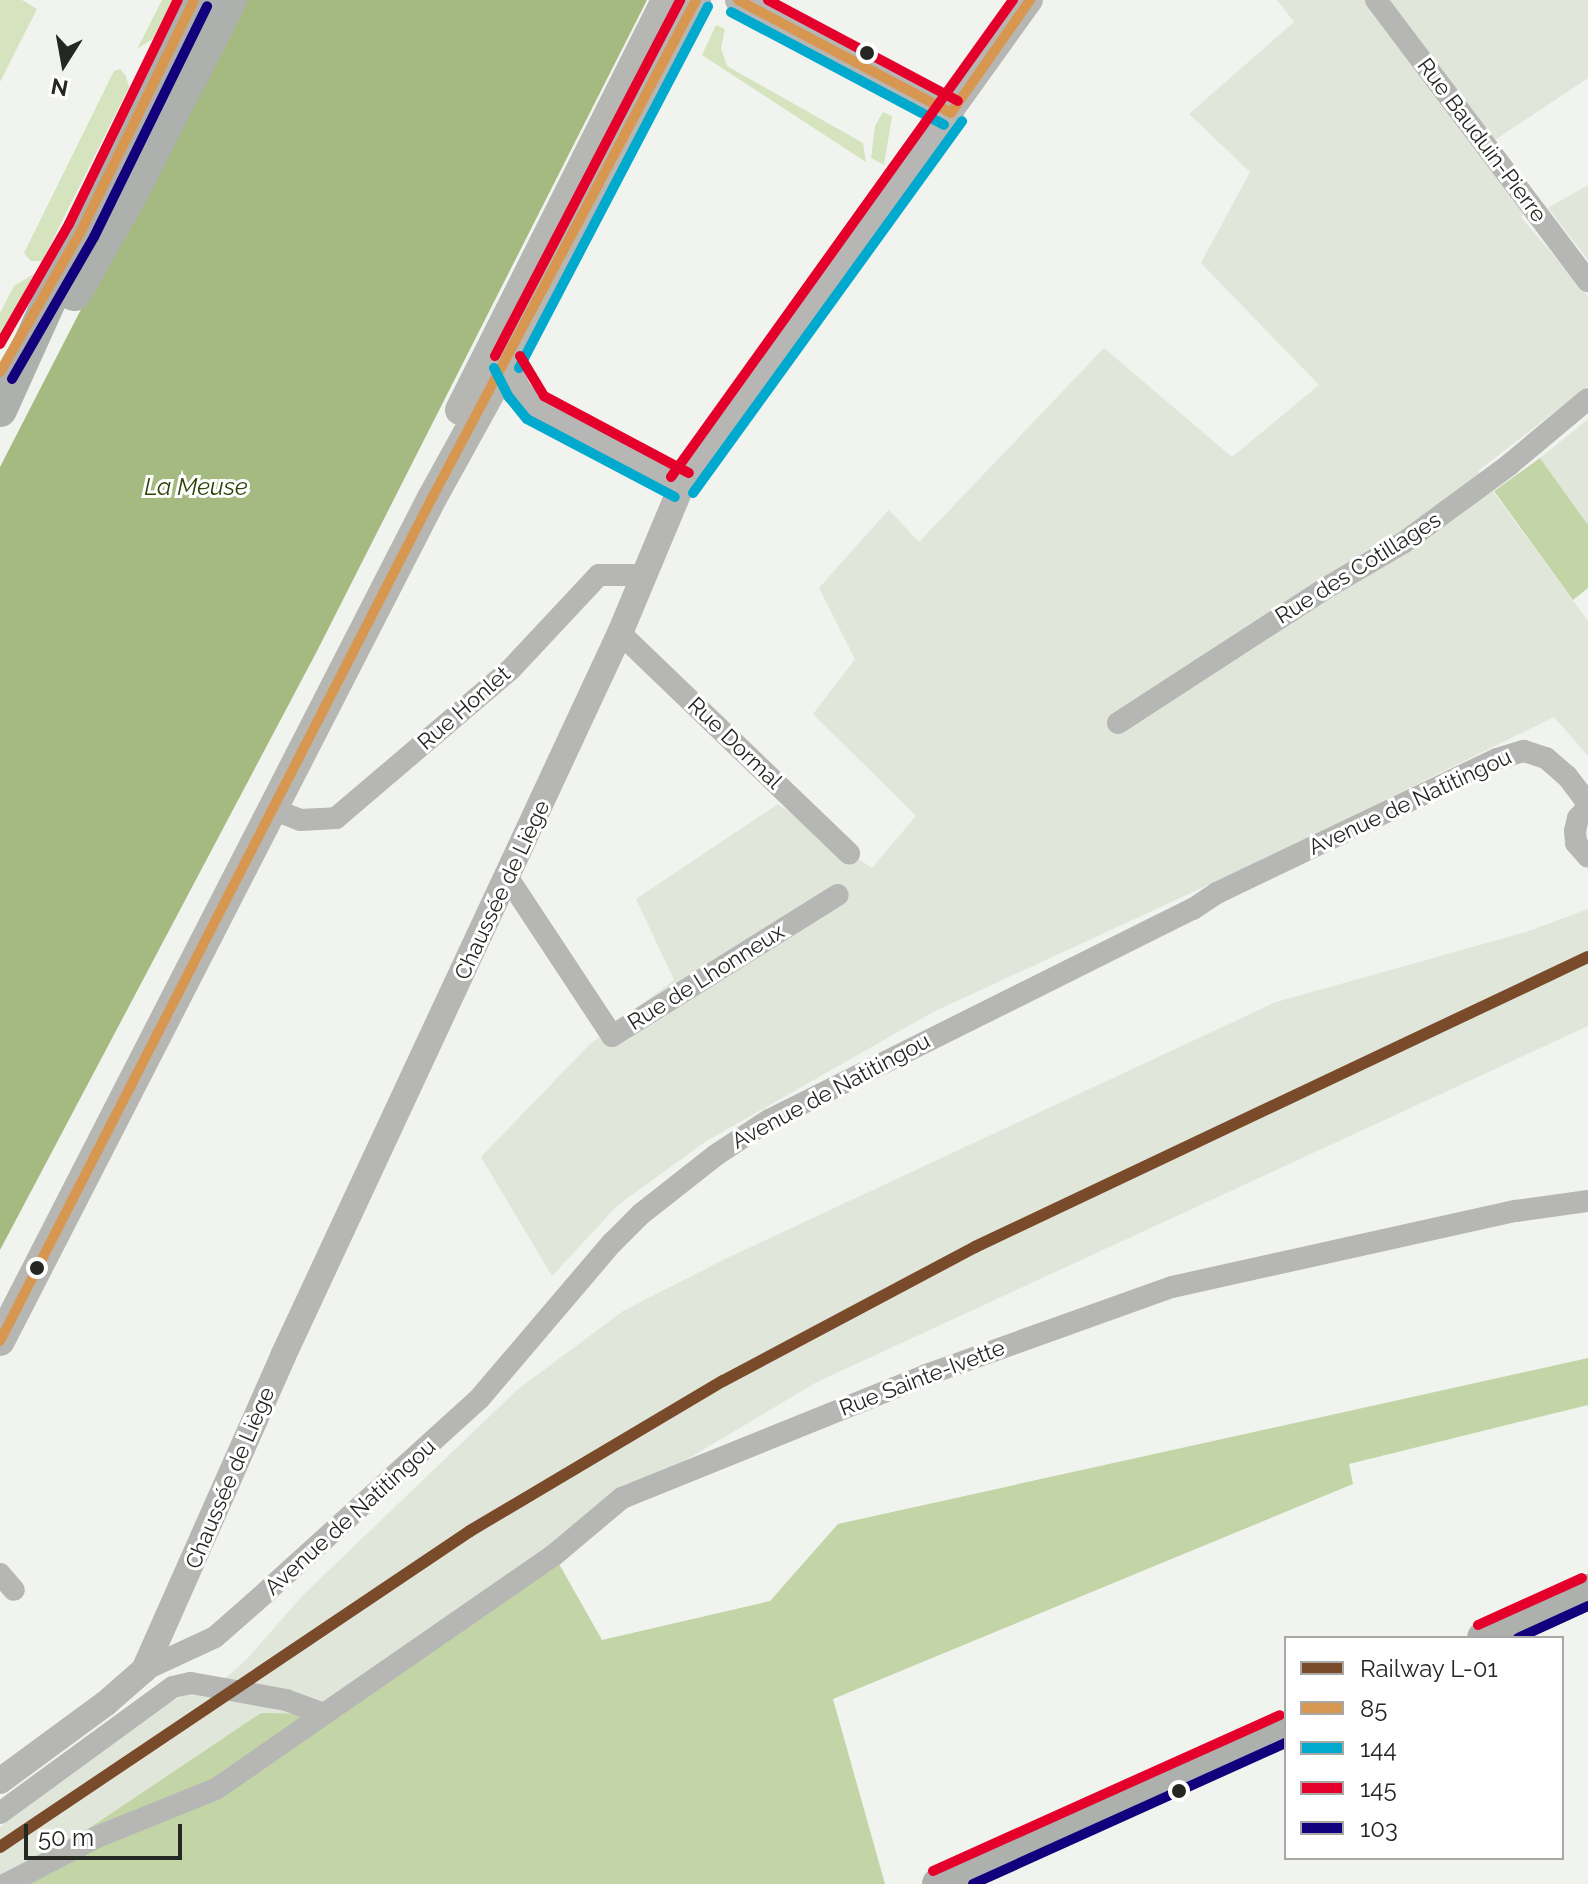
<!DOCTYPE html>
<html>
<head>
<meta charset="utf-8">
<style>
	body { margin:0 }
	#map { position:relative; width:1588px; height:1884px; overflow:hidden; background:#f1f3ee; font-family:Raleway,sans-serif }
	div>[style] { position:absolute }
	.built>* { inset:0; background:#e1e6db }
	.green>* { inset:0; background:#d5e4bf }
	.forest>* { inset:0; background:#c3d5a7 }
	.water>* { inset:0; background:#a4ba81 }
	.minor>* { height:22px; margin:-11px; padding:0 11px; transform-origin:11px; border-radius:11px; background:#b6b7b5 }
	.tertiary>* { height:26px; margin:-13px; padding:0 13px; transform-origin:13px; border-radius:13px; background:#b6b7b5 }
	.secondary>* { height:30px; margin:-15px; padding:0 15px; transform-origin:15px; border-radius:15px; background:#b6b7b3 }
	.primary>* { height:34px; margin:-17px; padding:0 17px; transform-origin:17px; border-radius:17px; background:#aeb0ad }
	.bus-1>* { height:10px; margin:-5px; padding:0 5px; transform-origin:5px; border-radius:5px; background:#d89751 }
	.bus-2>* { height:10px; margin:-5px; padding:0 5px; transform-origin:5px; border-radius:5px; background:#00a9ce }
	.bus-3>* { height:10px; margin:-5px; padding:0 5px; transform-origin:5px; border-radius:5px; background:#e4002b }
	.bus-4>* { height:10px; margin:-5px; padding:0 5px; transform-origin:5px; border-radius:5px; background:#13007c }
	.rail-1>* { height:12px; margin:-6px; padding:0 6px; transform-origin:6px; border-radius:6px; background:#7a4b2a }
	.dots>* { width:22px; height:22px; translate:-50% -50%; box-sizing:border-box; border:4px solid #fff; border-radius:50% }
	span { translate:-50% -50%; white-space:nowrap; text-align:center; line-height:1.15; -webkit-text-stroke:6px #fff; paint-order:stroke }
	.street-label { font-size:22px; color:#252723 }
	.water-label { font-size:24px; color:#2f4205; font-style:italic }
	.legend { position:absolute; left:1284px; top:1636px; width:280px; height:224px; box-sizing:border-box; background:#fff; border:2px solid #a8a9a7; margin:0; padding:10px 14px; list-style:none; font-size:24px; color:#252723 }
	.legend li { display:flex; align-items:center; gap:16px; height:40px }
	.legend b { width:40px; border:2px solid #a8a9a7 }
	.north { position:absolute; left:24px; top:24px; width:80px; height:80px; -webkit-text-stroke:6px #fff; paint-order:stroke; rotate:191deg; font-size:22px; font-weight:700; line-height:32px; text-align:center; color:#252723 }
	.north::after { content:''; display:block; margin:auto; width:28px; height:36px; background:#252723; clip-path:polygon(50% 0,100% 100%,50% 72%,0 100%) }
	.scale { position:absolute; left:24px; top:1824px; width:158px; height:36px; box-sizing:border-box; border:4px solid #252723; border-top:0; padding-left:10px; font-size:24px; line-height:28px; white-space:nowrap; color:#252723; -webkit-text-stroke:6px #fff; paint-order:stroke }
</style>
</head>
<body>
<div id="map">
	<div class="built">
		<i style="clip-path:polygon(1277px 0,1588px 0,1588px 78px,1495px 140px,1535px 204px,1521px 217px,1588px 296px,1588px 386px,1478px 471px,1588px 621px,1588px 756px,1554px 717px,1258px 862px,933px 1012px,705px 1142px,618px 1205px,552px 1276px,481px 1157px,590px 1044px,674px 980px,636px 899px,778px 804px,872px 868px,916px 816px,813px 714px,855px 659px,819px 588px,849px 554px,889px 510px,919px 542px,1104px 348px,1232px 457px,1319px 385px,1201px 263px,1250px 172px,1189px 114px,1294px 22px)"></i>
		<i style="clip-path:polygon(1588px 185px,1588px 260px,1548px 208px)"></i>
		<i style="clip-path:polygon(1588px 419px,1588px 525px,1540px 458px)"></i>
		<i style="clip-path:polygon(1588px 909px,1588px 1026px,817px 1382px,622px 1498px,363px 1691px,0 1884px,0 1827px,166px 1704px,228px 1676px,247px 1659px,303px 1595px,517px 1390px,623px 1311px,723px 1260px,1276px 1002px,1526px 932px)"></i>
	</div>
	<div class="green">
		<i style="clip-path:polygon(0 0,22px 0,37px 9px,0 82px)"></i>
		<i style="clip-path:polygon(162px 0,173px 0,154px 38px,137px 49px)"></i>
		<i style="clip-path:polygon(716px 25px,725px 29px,721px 48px,727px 66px,863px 143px,866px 162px,702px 55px)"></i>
		<i style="clip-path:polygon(120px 69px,126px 76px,129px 87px,42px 261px,31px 261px,24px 253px,114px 71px)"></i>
		<i style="clip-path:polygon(883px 112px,892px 116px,884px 165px,871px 158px,875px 126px)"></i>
		<i style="clip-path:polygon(34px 274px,0 337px,0 313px,14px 286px)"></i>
	</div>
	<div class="forest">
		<i style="clip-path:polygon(1540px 458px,1588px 525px,1588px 588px,1573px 600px,1494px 491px)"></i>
		<i style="clip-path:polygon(1588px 1358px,1588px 1405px,1349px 1464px,1353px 1484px,833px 1699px,885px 1884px,6px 1884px,261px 1713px,325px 1714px,554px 1555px,602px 1640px,770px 1601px,838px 1524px)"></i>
	</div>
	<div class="water">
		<i style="clip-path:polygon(240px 0,647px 0,317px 651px,0 1250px,0 467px)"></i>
	</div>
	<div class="minor">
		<i style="left:1376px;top:0;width:352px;rotate:53deg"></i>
		<i style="left:507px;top:362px;width:30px;rotate:64deg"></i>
		<i style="left:520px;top:389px;width:23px;rotate:50deg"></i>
		<i style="left:535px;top:407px;width:166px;rotate:28deg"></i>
		<i style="left:620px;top:633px;width:318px;rotate:43.9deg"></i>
		<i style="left:1118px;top:723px;width:248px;rotate:-33deg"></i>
		<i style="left:1326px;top:588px;width:89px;rotate:-30.3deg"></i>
		<i style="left:1403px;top:543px;width:132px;rotate:-36.3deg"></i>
		<i style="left:1509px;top:465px;width:103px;rotate:-39.9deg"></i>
		<i style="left:1588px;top:807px;width:15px;rotate:132deg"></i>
		<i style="left:1578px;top:818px;width:13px;rotate:103deg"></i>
		<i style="left:1575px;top:831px;width:12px;rotate:85deg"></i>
		<i style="left:1576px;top:843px;width:18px;rotate:49deg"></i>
		<i style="left:272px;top:809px;width:30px;rotate:21deg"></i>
		<i style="left:300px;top:820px;width:36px;rotate:-3deg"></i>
		<i style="left:336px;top:818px;width:228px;rotate:-40.4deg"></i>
		<i style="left:510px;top:670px;width:130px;rotate:-46.9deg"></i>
		<i style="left:599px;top:575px;width:46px"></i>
		<i style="left:508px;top:878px;width:189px;rotate:56.6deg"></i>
		<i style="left:612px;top:1036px;width:266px;rotate:-32deg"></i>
		<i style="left:0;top:1574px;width:21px;rotate:49deg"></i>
		<i style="left:144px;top:1670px;width:78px;rotate:-24.9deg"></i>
		<i style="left:215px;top:1637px;width:53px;rotate:-41.2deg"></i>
		<i style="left:255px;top:1602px;width:302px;rotate:-42.2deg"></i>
		<i style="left:479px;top:1399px;width:205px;rotate:-49.6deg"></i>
		<i style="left:612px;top:1243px;width:41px;rotate:-45deg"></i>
		<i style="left:641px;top:1214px;width:95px;rotate:-38.2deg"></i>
		<i style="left:716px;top:1155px;width:64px;rotate:-33.4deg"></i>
		<i style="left:769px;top:1120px;width:474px;rotate:-26.5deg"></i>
		<i style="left:1193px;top:909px;width:29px;rotate:-34deg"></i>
		<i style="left:1217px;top:893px;width:310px;rotate:-25.6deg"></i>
		<i style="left:1497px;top:759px;width:28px;rotate:-17deg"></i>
		<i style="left:1524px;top:751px;width:23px;rotate:18deg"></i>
		<i style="left:1546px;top:758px;width:28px;rotate:41deg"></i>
		<i style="left:1567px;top:776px;width:35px;rotate:53deg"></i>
		<i style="left:0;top:1813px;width:214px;rotate:-36.1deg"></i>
		<i style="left:173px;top:1687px;width:18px;rotate:-13deg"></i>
		<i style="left:191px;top:1683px;width:97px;rotate:10.1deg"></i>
		<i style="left:286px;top:1700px;width:40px;rotate:20.2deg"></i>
		<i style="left:6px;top:1884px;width:102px;rotate:-27.3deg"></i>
		<i style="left:97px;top:1837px;width:128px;rotate:-22deg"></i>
		<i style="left:216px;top:1789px;width:411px;rotate:-34.7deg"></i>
		<i style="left:554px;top:1555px;width:89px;rotate:-40deg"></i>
		<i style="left:622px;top:1498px;width:328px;rotate:-22deg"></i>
		<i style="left:926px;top:1375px;width:261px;rotate:-19.7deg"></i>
		<i style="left:1172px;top:1287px;width:352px;rotate:-12.5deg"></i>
		<i style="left:1516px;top:1211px;width:73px;rotate:-7.9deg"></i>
	</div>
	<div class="tertiary">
		<i style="left:738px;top:0;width:241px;rotate:27.9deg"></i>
		<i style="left:0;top:1781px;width:130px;rotate:-36.3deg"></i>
		<i style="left:105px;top:1704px;width:52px;rotate:-41.1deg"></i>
		<i style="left:144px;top:1670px;width:343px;rotate:-66.1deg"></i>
		<i style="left:283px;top:1356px;width:798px;rotate:-65.01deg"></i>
		<i style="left:620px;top:633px;width:160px;rotate:-67.3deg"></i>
		<i style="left:682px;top:485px;width:597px;rotate:-54.34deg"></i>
	</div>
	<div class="secondary">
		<i style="left:460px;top:410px;width:459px;rotate:-63.3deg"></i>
		<i style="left:0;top:1341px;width:947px;rotate:-62.87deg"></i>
		<i style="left:432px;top:498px;width:155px;rotate:-61.1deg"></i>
		<i style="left:507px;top:362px;width:408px;rotate:-62.4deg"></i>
	</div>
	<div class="primary">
		<i style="left:74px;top:294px;width:117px;rotate:-60.4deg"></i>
		<i style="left:132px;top:192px;width:216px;rotate:-63deg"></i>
		<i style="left:0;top:410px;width:196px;rotate:-65.7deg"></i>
		<i style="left:81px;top:231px;width:257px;rotate:-63.9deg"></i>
		<i style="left:1484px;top:1638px;width:114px;rotate:-24.3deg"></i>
		<i style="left:939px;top:1884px;width:380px;rotate:-24.2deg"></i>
	</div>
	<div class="bus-1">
		<i style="left:738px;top:0;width:241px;rotate:27.9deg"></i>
		<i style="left:951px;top:113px;width:138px;rotate:-55deg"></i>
		<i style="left:0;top:372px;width:163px;rotate:-60.1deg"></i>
		<i style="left:81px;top:231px;width:257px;rotate:-63.9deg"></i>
		<i style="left:0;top:1341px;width:947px;rotate:-62.87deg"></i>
		<i style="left:432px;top:498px;width:564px;rotate:-62.07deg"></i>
	</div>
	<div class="bus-2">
		<i style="left:731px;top:12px;width:241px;rotate:27.9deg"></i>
		<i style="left:494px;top:368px;width:33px;rotate:63deg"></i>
		<i style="left:509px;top:397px;width:28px;rotate:51deg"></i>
		<i style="left:527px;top:419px;width:167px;rotate:27.8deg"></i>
		<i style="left:519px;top:368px;width:408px;rotate:-62.4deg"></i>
		<i style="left:693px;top:493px;width:459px;rotate:-54.1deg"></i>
	</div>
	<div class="bus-3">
		<i style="left:768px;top:0;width:215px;rotate:28deg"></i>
		<i style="left:0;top:344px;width:138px;rotate:-60.1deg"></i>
		<i style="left:69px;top:224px;width:249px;rotate:-64.1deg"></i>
		<i style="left:495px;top:356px;width:401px;rotate:-62.5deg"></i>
		<i style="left:520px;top:356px;width:47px;rotate:59deg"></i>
		<i style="left:544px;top:396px;width:164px;rotate:28deg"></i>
		<i style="left:671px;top:477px;width:587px;rotate:-54.36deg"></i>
		<i style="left:1478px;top:1625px;width:114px;rotate:-24.3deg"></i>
		<i style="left:933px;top:1871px;width:380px;rotate:-24.2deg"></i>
	</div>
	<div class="bus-4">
		<i style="left:12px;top:379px;width:164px;rotate:-60deg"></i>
		<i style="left:94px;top:237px;width:257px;rotate:-63.9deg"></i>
		<i style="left:1518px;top:1638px;width:77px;rotate:-24.6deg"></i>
		<i style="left:973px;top:1884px;width:343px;rotate:-24.3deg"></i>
	</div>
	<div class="rail-1">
		<i style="left:0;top:1847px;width:566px;rotate:-33.91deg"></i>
		<i style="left:470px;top:1531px;width:294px;rotate:-30.7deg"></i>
		<i style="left:723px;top:1381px;width:285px;rotate:-28deg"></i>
		<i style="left:975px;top:1247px;width:678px;rotate:-25.32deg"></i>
	</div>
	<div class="dots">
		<i style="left:867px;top:53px;background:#252723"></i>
		<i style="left:37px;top:1268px;background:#252723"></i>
		<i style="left:1179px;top:1791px;background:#252723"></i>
	</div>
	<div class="street-label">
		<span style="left:1482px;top:140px;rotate:53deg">Rue Bauduin-Pierre</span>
		<span style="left:1358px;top:568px;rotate:-32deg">Rue des Cotillages</span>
		<span style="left:464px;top:708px;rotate:-41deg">Rue Honlet</span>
		<span style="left:735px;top:743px;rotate:44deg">Rue Dormal</span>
		<span style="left:1410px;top:802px;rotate:-25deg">Avenue de Natitingou</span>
		<span style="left:502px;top:890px;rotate:-65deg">Chaussée de Liège</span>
		<span style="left:706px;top:977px;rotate:-32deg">Rue de Lhonneux</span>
		<span style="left:831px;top:1091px;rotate:-28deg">Avenue de Natitingou</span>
		<span style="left:922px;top:1378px;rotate:-21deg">Rue Sainte-Ivette</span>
		<span style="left:230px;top:1478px;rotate:-67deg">Chaussée de Liège</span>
		<span style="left:350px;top:1517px;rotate:-42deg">Avenue de Natitingou</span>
	</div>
	<div class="water-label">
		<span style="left:196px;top:487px">La Meuse</span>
	</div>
	<ul class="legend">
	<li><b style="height:10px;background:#7a4b2a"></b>Railway L-01</li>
	<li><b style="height:10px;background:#d89751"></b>85</li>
	<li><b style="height:10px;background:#00a9ce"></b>144</li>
	<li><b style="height:10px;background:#e4002b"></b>145</li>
	<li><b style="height:10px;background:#13007c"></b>103</li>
	</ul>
	<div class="north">N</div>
	<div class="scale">50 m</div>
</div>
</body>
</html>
